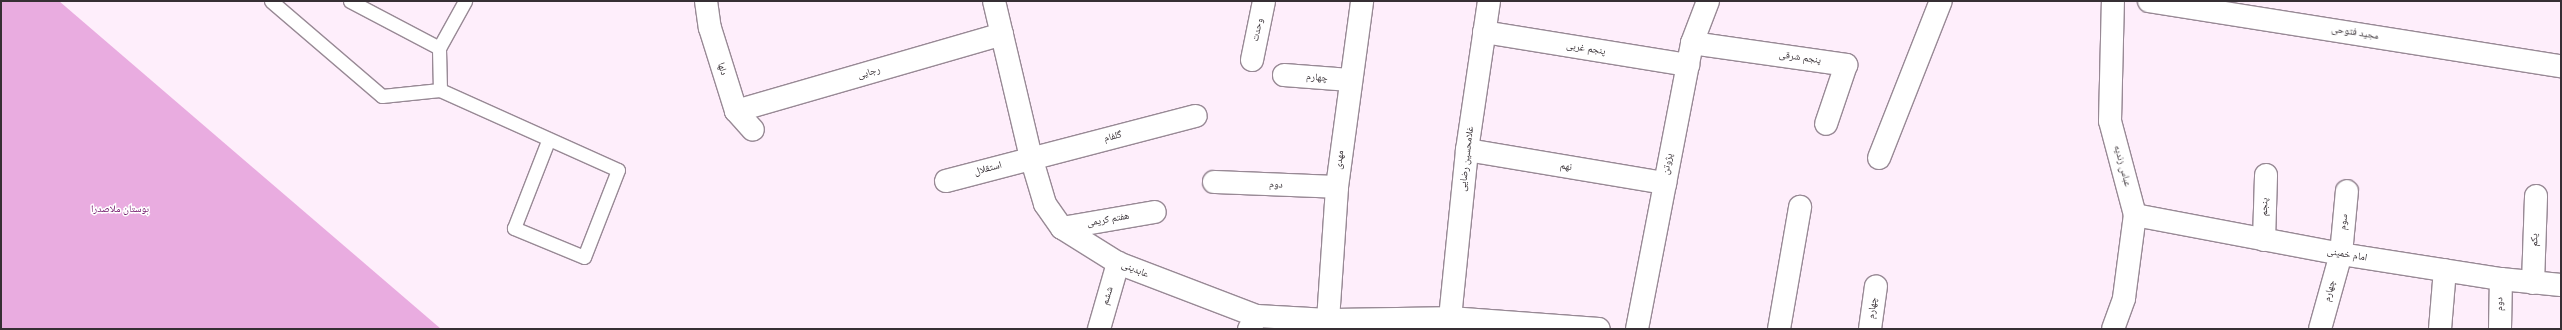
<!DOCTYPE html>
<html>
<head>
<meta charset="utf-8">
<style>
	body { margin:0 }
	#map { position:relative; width:2562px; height:330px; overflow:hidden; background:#feeefb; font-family:"Varela Round","Noto Naskh Arabic",sans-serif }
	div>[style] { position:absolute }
	.green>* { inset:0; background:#e9ace0 }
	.roads { filter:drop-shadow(1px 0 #988995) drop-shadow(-1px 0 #988995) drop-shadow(0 1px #988995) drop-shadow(0 -1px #988995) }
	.lane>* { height:13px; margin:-6.5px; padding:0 6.5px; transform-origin:6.5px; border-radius:6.5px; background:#fff }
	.street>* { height:22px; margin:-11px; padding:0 11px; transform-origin:11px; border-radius:11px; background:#fff }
	.secondary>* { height:22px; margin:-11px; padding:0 11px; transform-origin:11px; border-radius:11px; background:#fff }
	span { translate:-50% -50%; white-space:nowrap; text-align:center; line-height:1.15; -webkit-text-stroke:3px #fff; paint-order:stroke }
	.street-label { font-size:10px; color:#362f34 }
	.park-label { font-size:10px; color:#6f1268 }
	.frame { position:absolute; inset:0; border:2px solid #362f34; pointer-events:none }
</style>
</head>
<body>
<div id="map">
	<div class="green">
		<i style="clip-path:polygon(1px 1px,59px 1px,441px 329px,1px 329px)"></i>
	</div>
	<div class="roads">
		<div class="lane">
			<i style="left:271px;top:1px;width:146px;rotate:40.6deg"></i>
			<i style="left:382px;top:96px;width:58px;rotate:-5.9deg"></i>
			<i style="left:440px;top:90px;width:195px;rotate:24.2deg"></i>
			<i style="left:618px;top:170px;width:93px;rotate:111.3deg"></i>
			<i style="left:584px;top:257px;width:76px;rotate:-157.5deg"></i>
			<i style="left:514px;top:228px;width:93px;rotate:-68.7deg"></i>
			<i style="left:350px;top:1px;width:101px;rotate:27.8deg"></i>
			<i style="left:440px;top:90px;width:42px;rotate:-91.4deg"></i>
			<i style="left:439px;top:48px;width:54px;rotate:-61deg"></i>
		</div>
		<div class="street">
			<i style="left:706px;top:1px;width:27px;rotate:82deg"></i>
			<i style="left:710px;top:28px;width:87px;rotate:72.6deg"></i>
			<i style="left:736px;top:111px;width:25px;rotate:48deg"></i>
			<i style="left:2149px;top:1px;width:417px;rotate:9deg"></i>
			<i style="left:1484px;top:32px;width:207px;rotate:9.2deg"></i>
			<i style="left:1692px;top:43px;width:156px;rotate:8.1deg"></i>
			<i style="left:1846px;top:65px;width:62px;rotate:108.7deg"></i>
			<i style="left:1252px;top:60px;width:60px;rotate:-78.5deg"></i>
			<i style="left:1284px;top:75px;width:66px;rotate:4.3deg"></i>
			<i style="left:736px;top:111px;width:277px;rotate:-16.1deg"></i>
			<i style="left:1467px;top:150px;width:201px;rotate:9.5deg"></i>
			<i style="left:1879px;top:158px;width:169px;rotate:-68.5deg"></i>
			<i style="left:946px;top:181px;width:258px;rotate:-14.6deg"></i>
			<i style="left:1214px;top:182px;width:123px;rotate:2.3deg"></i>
			<i style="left:2135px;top:215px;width:210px;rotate:10.7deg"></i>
			<i style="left:2341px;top:254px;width:162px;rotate:8.9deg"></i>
			<i style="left:2501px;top:279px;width:60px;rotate:5.7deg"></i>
			<i style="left:1062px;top:228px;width:94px;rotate:-9.8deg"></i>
			<i style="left:2264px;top:240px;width:65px;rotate:-88.2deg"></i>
			<i style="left:2533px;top:283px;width:87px;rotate:-88deg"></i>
			<i style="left:1450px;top:318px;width:149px;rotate:4.2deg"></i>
			<i style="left:1328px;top:320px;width:133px;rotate:-86.1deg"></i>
			<i style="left:1337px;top:187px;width:188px;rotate:-82.3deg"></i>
			<i style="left:1099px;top:329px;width:69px;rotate:-73.9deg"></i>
			<i style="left:1249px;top:329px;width:15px;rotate:-58deg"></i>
			<i style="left:1637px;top:329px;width:291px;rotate:-79.1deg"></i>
			<i style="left:1692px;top:43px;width:45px;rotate:-69.1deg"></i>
			<i style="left:1779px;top:329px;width:124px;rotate:-80.2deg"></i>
			<i style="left:1870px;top:329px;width:43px;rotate:-82.1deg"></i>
			<i style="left:2113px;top:329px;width:33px;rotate:-70deg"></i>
			<i style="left:2124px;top:298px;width:84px;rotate:-82.5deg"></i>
			<i style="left:2135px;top:215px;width:97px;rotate:-104.9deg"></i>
			<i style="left:2110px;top:121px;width:120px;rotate:-88.6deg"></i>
			<i style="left:2320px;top:329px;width:78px;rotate:-74.4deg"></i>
			<i style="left:2341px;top:254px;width:63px;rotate:-84.6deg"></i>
			<i style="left:2440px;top:329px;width:59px;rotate:-85.2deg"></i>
			<i style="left:2500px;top:329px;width:50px;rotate:-88.9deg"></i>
		</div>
		<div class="secondary">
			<i style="left:994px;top:1px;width:160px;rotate:76.7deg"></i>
			<i style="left:1031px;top:157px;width:49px;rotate:73.4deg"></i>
			<i style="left:1045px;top:204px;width:29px;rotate:55deg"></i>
			<i style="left:1062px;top:228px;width:66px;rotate:32deg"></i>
			<i style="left:1118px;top:263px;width:149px;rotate:20.9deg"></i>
			<i style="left:1257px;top:316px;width:71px;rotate:3.2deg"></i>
			<i style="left:1328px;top:320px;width:122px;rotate:-0.9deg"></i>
			<i style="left:1450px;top:318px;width:169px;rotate:-84.2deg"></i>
			<i style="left:1467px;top:150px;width:151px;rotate:-81.6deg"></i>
		</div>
	</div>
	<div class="street-label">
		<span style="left:1258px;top:30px;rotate:-78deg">وحدت</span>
		<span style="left:2355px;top:33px;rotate:9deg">مجید فتوحی</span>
		<span style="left:1586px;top:49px;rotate:9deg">پنجم غربی</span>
		<span style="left:1800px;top:58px;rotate:8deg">پنجم شرقی</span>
		<span style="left:722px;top:69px;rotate:74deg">دلها</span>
		<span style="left:869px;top:73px;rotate:-16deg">رجایی</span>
		<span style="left:1317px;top:78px;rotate:5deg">چهارم</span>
		<span style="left:1113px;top:137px;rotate:-14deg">گلفام</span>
		<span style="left:1467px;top:159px;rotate:-83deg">غلامحسین رضایی</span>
		<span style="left:1340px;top:160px;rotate:-83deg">مهدی</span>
		<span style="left:1668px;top:164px;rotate:-79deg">پژوتن</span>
		<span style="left:2122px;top:166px;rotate:75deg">عباس زندیه</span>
		<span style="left:1566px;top:167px;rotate:9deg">نهم</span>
		<span style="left:988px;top:169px;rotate:-16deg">استقلال</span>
		<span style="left:1276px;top:185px;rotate:3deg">دوم</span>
		<span style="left:2265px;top:207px;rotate:-88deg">پنجم</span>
		<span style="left:1108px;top:220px;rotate:-10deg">هفتم کریمی</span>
		<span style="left:2344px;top:222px;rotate:-84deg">سوم</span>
		<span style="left:2535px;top:240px;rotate:-89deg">یکم</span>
		<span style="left:2347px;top:255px;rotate:10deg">امام خمینی</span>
		<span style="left:1135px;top:270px;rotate:22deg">عابدینی</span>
		<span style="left:2330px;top:291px;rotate:-75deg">چهارم</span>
		<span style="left:1108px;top:296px;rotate:-74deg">ششم</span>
		<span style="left:2500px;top:304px;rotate:-89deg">دوم</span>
		<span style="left:1873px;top:308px;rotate:-82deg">چهارم</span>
	</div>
	<div class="park-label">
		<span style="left:120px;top:210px">بوستان ملاصدرا</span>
	</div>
	<div class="frame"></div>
</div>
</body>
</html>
